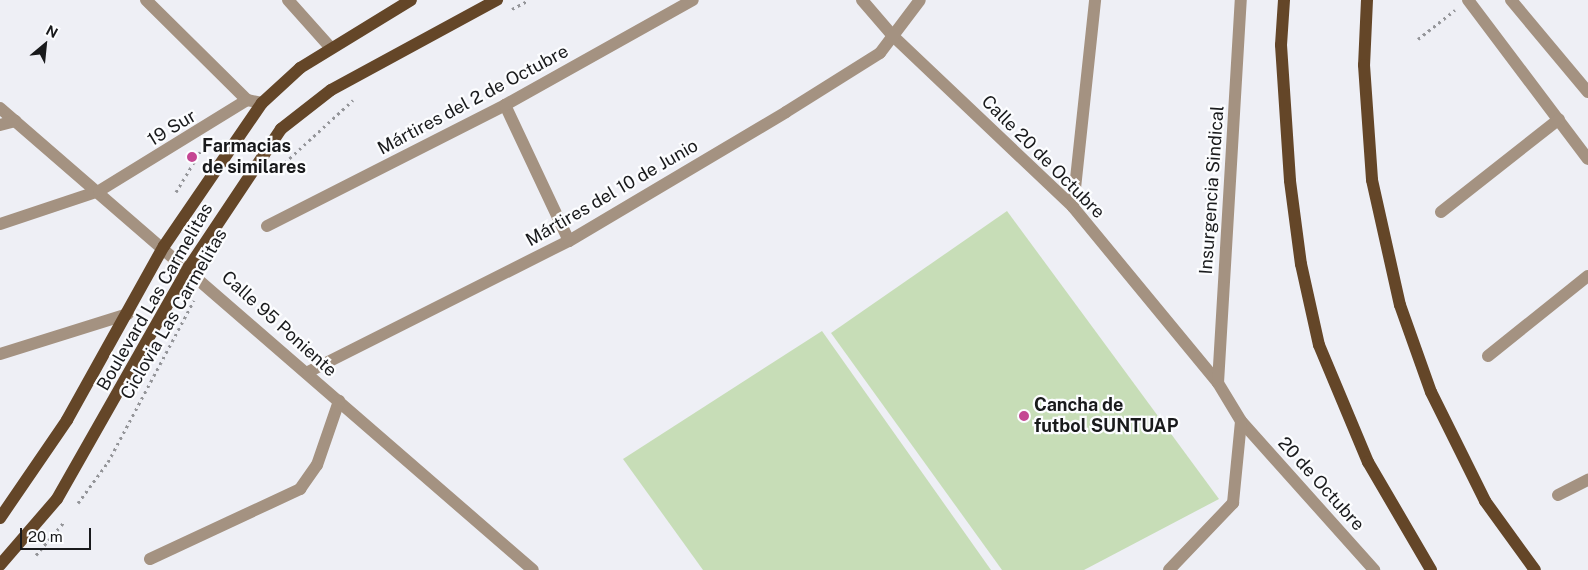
<!DOCTYPE html>
<html>
<head>
<meta charset="utf-8">
<style>
	body { margin:0 }
	#map { position:relative; width:1588px; height:570px; overflow:hidden; background:#eeeff5; font-family:"Public Sans",sans-serif }
	div>[style] { position:absolute }
	.green>* { inset:0; background:#c7ddb7 }
	.path>* { height:3px; margin-top:-1.5px; transform-origin:0; background:repeating-linear-gradient(90deg,#949599 0 2.5px,transparent 0 6.5px) }
	.minor>* { height:12px; margin:-6px; padding:0 6px; transform-origin:6px; border-radius:6px; background:#a49281 }
	.major>* { height:12px; margin:-6px; padding:0 6px; transform-origin:6px; border-radius:6px; background:#644628 }
	.dots>* { width:14px; height:14px; translate:-50% -50%; box-sizing:border-box; border:2px solid #fcfdff; border-radius:50% }
	span { translate:-50% -50%; white-space:nowrap; text-align:center; line-height:1.15; -webkit-text-stroke:4.5px #fcfdff; paint-order:stroke }
	.street-label { font-size:18px; color:#191a1c }
	.poi-label { font-size:18px; color:#191a1c; font-weight:700 }
	.left { translate:0 -50%; text-align:left }
	.north { position:absolute; left:20px; top:20px; width:50px; height:50px; -webkit-text-stroke:4px #fcfdff; paint-order:stroke; rotate:28deg; font-size:14px; font-weight:700; line-height:20px; text-align:center; color:#191a1c }
	.north::after { content:''; display:block; margin:auto; width:18px; height:22px; background:#191a1c; clip-path:polygon(50% 0,100% 100%,50% 72%,0 100%) }
	.scale { position:absolute; left:20px; top:528px; width:71px; height:22px; box-sizing:border-box; border:2px solid #191a1c; border-top:0; padding-left:6px; font-size:15px; line-height:18px; white-space:nowrap; color:#191a1c; -webkit-text-stroke:4px #fcfdff; paint-order:stroke }
</style>
</head>
<body>
<div id="map">
	<div class="green">
		<i style="clip-path:polygon(1007px 211px,1219px 499px,1084px 570px,1002px 570px,831px 333px)"></i>
		<i style="clip-path:polygon(822px 331px,991px 570px,703px 570px,623px 459px)"></i>
	</div>
	<div class="path">
		<i style="left:512px;top:9px;width:19px;rotate:-28deg"></i>
		<i style="left:1418px;top:39px;width:47px;rotate:-38.1deg"></i>
		<i style="left:280px;top:167px;width:99px;rotate:-42.5deg"></i>
		<i style="left:176px;top:192px;width:47px;rotate:-59deg"></i>
		<i style="left:78px;top:503px;width:51px;rotate:-53.8deg"></i>
		<i style="left:108px;top:462px;width:183px;rotate:-62deg"></i>
		<i style="left:36px;top:555px;width:43px;rotate:-49.7deg"></i>
	</div>
	<div class="minor">
		<i style="left:146px;top:0;width:142px;rotate:44.7deg"></i>
		<i style="left:288px;top:0;width:63px;rotate:48.2deg"></i>
		<i style="left:862px;top:0;width:48px;rotate:49.3deg"></i>
		<i style="left:893px;top:36px;width:248px;rotate:43.5deg"></i>
		<i style="left:1073px;top:207px;width:228px;rotate:50.5deg"></i>
		<i style="left:1218px;top:383px;width:44px;rotate:58.8deg"></i>
		<i style="left:1241px;top:421px;width:200px;rotate:48.2deg"></i>
		<i style="left:1468px;top:0;width:199px;rotate:53deg"></i>
		<i style="left:1511px;top:0;width:120px;rotate:50.1deg"></i>
		<i style="left:505px;top:105px;width:150px;rotate:64.8deg"></i>
		<i style="left:0;top:108px;width:705px;rotate:40.92deg"></i>
		<i style="left:0;top:125px;width:16px;rotate:-15deg"></i>
		<i style="left:1073px;top:207px;width:208px;rotate:-83.9deg"></i>
		<i style="left:1441px;top:212px;width:150px;rotate:-38.2deg"></i>
		<i style="left:0;top:224px;width:104px;rotate:-18.4deg"></i>
		<i style="left:99px;top:191px;width:174px;rotate:-31.6deg"></i>
		<i style="left:247px;top:100px;width:15px;rotate:11deg"></i>
		<i style="left:267px;top:226px;width:267px;rotate:-26.9deg"></i>
		<i style="left:505px;top:105px;width:215px;rotate:-29.2deg"></i>
		<i style="left:0;top:354px;width:134px;rotate:-17.4deg"></i>
		<i style="left:1488px;top:356px;width:128px;rotate:-38.7deg"></i>
		<i style="left:308px;top:372px;width:292px;rotate:-26.7deg"></i>
		<i style="left:569px;top:241px;width:252px;rotate:-30.7deg"></i>
		<i style="left:786px;top:112px;width:111px;rotate:-32.1deg"></i>
		<i style="left:880px;top:53px;width:66px;rotate:-53deg"></i>
		<i style="left:1218px;top:383px;width:384px;rotate:-86.6deg"></i>
		<i style="left:1558px;top:495px;width:34px;rotate:-27deg"></i>
		<i style="left:150px;top:559px;width:166px;rotate:-25deg"></i>
		<i style="left:300px;top:489px;width:29px;rotate:-55deg"></i>
		<i style="left:317px;top:465px;width:68px;rotate:-71deg"></i>
		<i style="left:1169px;top:570px;width:93px;rotate:-46.3deg"></i>
		<i style="left:1233px;top:503px;width:82px;rotate:-84.4deg"></i>
	</div>
	<div class="major">
		<i style="left:1284px;top:0;width:45px;rotate:93.8deg"></i>
		<i style="left:1281px;top:45px;width:136px;rotate:86.2deg"></i>
		<i style="left:1290px;top:181px;width:84px;rotate:82.5deg"></i>
		<i style="left:1301px;top:264px;width:83px;rotate:77.5deg"></i>
		<i style="left:1319px;top:345px;width:127px;rotate:67.3deg"></i>
		<i style="left:1368px;top:462px;width:125px;rotate:59.7deg"></i>
		<i style="left:1367px;top:0;width:65px;rotate:92.6deg"></i>
		<i style="left:1364px;top:65px;width:115px;rotate:86deg"></i>
		<i style="left:1372px;top:180px;width:128px;rotate:77.4deg"></i>
		<i style="left:1400px;top:305px;width:92px;rotate:70.4deg"></i>
		<i style="left:1431px;top:392px;width:122px;rotate:63.6deg"></i>
		<i style="left:1485px;top:501px;width:85px;rotate:54.1deg"></i>
		<i style="left:0;top:518px;width:119px;rotate:-55.6deg"></i>
		<i style="left:67px;top:420px;width:199px;rotate:-60.9deg"></i>
		<i style="left:164px;top:246px;width:173px;rotate:-55.6deg"></i>
		<i style="left:262px;top:103px;width:52px;rotate:-42.6deg"></i>
		<i style="left:300px;top:68px;width:130px;rotate:-31.5deg"></i>
		<i style="left:0;top:565px;width:87px;rotate:-49.2deg"></i>
		<i style="left:57px;top:499px;width:267px;rotate:-60.4deg"></i>
		<i style="left:189px;top:267px;width:166px;rotate:-56.3deg"></i>
		<i style="left:281px;top:129px;width:63px;rotate:-38deg"></i>
		<i style="left:331px;top:90px;width:189px;rotate:-28.5deg"></i>
	</div>
	<div class="dots">
		<i style="left:192px;top:157px;background:#c54693"></i>
		<i style="left:1024px;top:416px;background:#c54693"></i>
	</div>
	<div class="street-label">
		<span style="left:473px;top:100px;rotate:-28deg">Mártires del 2 de Octubre</span>
		<span style="left:172px;top:128px;rotate:-31deg">19 Sur</span>
		<span style="left:1043px;top:157px;rotate:45deg">Calle 20 de Octubre</span>
		<span style="left:1212px;top:190px;rotate:-86deg">Insurgencia Sindical</span>
		<span style="left:612px;top:193px;rotate:-30deg">Mártires del 10 de Junio</span>
		<span style="left:155px;top:297px;rotate:-60deg">Boulevard Las Carmelitas</span>
		<span style="left:174px;top:314px;rotate:-60deg">Ciclovia Las Carmelitas</span>
		<span style="left:279px;top:324px;rotate:42deg">Calle 95 Poniente</span>
		<span style="left:1321px;top:484px;rotate:48deg">20 de Octubre</span>
	</div>
	<div class="poi-label">
		<span class="left" style="left:202px;top:157px">Farmacias<br>de similares</span>
		<span class="left" style="left:1034px;top:416px">Cancha de<br>futbol SUNTUAP</span>
	</div>
	<div class="north">N</div>
	<div class="scale">20 m</div>
</div>
</body>
</html>
